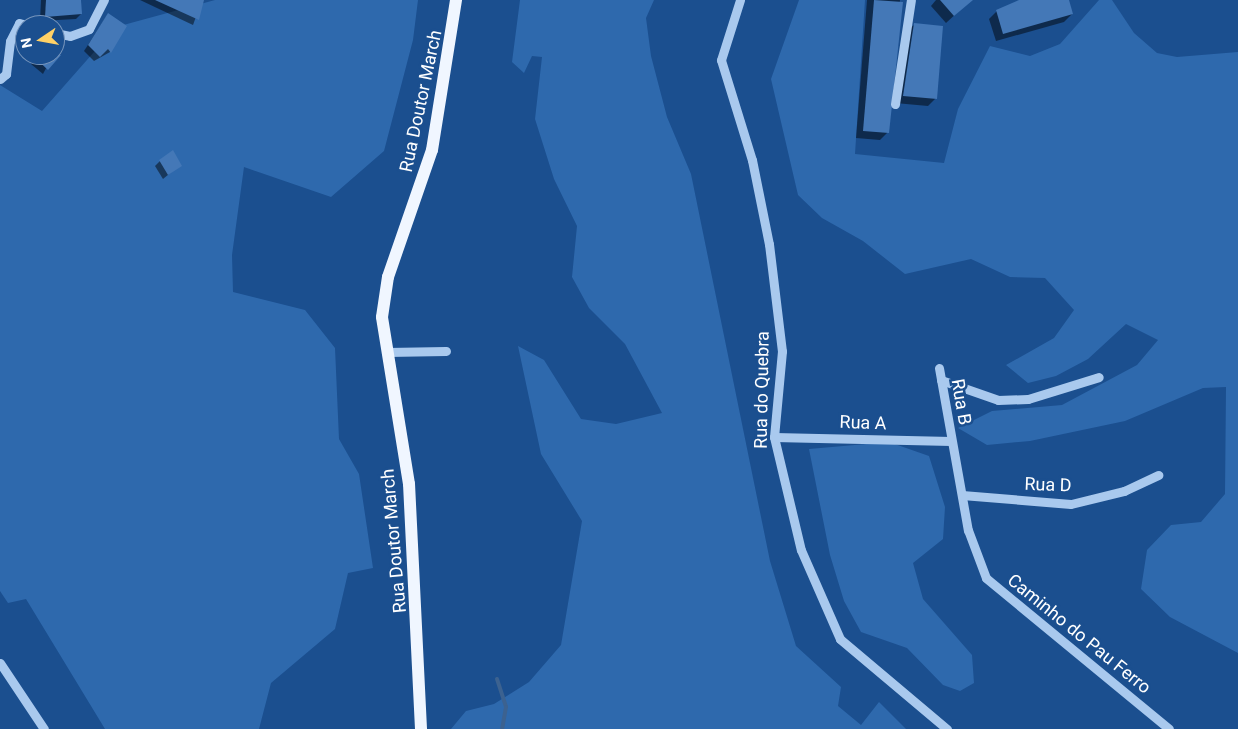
<!DOCTYPE html>
<html>
<head>
<meta charset="utf-8">
<style>
	body { margin:0 }
	#map { position:relative; width:1238px; height:729px; overflow:hidden; background:#1b4f8f; font-family:Roboto,sans-serif }
	div>[style] { position:absolute }
	.green>* { inset:0; background:#2e69ad }
	.shadow>* { inset:0; background:#0007 }
	.stream>* { height:4px; margin:-2px; padding:0 2px; transform-origin:2px; border-radius:2px; background:#3c6290 }
	.building>* { inset:0; background:#4478b7 }
	.minor>* { height:9px; margin:-4.5px; padding:0 4.5px; transform-origin:4.5px; border-radius:4.5px; background:#a9c9ee }
	.major>* { height:12px; margin:-6px; padding:0 6px; transform-origin:6px; border-radius:6px; background:#f0f6ff }
	span { translate:-50% -50%; white-space:nowrap; text-align:center; line-height:1.15; -webkit-text-stroke:5px #1b4f8f; paint-order:stroke }
	.street-label { font-size:18px; color:#fff }
	.north { position:absolute; left:15px; top:15px; width:50px; height:50px; box-sizing:border-box; background:#1b4f8f; border:1px solid #7695bc; border-radius:50%; rotate:258deg; font-size:14px; font-weight:700; line-height:20px; text-align:center; color:#fff }
	.north::after { content:''; display:block; margin:auto; width:18px; height:22px; background:#ffd166; clip-path:polygon(50% 0,100% 100%,50% 72%,0 100%) }
</style>
</head>
<body>
<div id="map">
	<div class="green">
		<i style="clip-path:polygon(215px 0,418px 0,413px 40px,384px 151px,331px 197px,244px 167px,232px 255px,233px 292px,305px 310px,335px 348px,339px 439px,359px 474px,373px 568px,348px 573px,335px 629px,271px 683px,259px 729px,105px 729px,26px 599px,8px 603px,0 591px,0 85px,42px 111px,116px 27px)"></i>
		<i style="clip-path:polygon(520px 0,654px 0,646px 18px,651px 56px,667px 117px,691px 174px,770px 561px,796px 646px,841px 687px,838px 706px,861px 725px,879px 702px,906px 729px,451px 729px,466px 711px,494px 704px,529px 682px,561px 645px,582px 521px,541px 454px,518px 346px,544px 360px,581px 419px,616px 424px,662px 413px,625px 344px,589px 308px,572px 277px,577px 226px,554px 179px,535px 119px,542px 57px,532px 56px,524px 73px,512px 62px)"></i>
		<i style="clip-path:polygon(799px 0,865px 0,855px 154px,944px 163px,958px 109px,990px 46px,1030px 56px,1060px 44px,1099px 0,1112px 0,1134px 33px,1157px 53px,1177px 57px,1238px 52px,1238px 653px,1170px 617px,1141px 589px,1147px 550px,1171px 525px,1201px 522px,1225px 494px,1226px 387px,1203px 388px,1125px 421px,1030px 441px,987px 445px,958px 428px,992px 411px,1062px 405px,1137px 365px,1158px 340px,1126px 324px,1088px 359px,1056px 376px,1028px 383px,1006px 365px,1054px 338px,1074px 310px,1045px 278px,1010px 277px,971px 259px,905px 274px,863px 241px,822px 218px,798px 195px,771px 79px)"></i>
		<i style="clip-path:polygon(889px 442px,929px 456px,945px 507px,943px 539px,913px 563px,923px 599px,972px 655px,974px 683px,960px 691px,943px 685px,907px 648px,861px 632px,844px 601px,830px 555px,809px 449px)"></i>
	</div>
	<div class="shadow">
		<i style="clip-path:polygon(41px 0,80px 0,81px 14px,76px 19px,40px 21px)"></i>
		<i style="clip-path:polygon(140px 0,202px 0,193px 25px)"></i>
		<i style="clip-path:polygon(867px 0,900px 0,887px 133px,880px 140px,856px 138px)"></i>
		<i style="clip-path:polygon(936px 0,971px 0,946px 23px,931px 6px)"></i>
		<i style="clip-path:polygon(1031px 0,1068px 0,1072px 14px,1064px 22px,996px 41px,989px 19px,997px 11px)"></i>
		<i style="clip-path:polygon(108px 14px,125px 27px,110px 52px,94px 61px,84px 51px)"></i>
		<i style="clip-path:polygon(914px 25px,936px 98px,928px 106px,895px 103px,906px 32px)"></i>
		<i style="clip-path:polygon(39px 55px,53px 55px,43px 74px,31px 64px)"></i>
		<i style="clip-path:polygon(160px 161px,180px 165px,163px 179px,155px 166px)"></i>
	</div>
	<div class="stream">
		<i style="left:497px;top:679px;width:29px;rotate:72deg"></i>
		<i style="left:506px;top:707px;width:22px;rotate:100deg"></i>
	</div>
	<div class="building">
		<i style="clip-path:polygon(46px 0,81px 0,82px 14px,45px 17px)"></i>
		<i style="clip-path:polygon(155px 0,204px 0,199px 20px)"></i>
		<i style="clip-path:polygon(874px 0,903px 2px,889px 133px,863px 131px)"></i>
		<i style="clip-path:polygon(940px 0,973px 0,954px 16px)"></i>
		<i style="clip-path:polygon(1019px 0,1069px 0,1073px 14px,1003px 34px,996px 10px)"></i>
		<i style="clip-path:polygon(108px 13px,127px 26px,111px 53px,108px 49px,100px 57px,88px 45px)"></i>
		<i style="clip-path:polygon(914px 23px,943px 26px,937px 99px,903px 96px)"></i>
		<i style="clip-path:polygon(32px 55px,61px 55px,48px 70px)"></i>
		<i style="clip-path:polygon(173px 150px,182px 166px,168px 175px,159px 160px)"></i>
	</div>
	<div class="minor">
		<i style="left:740px;top:0;width:63px;rotate:107.6deg"></i>
		<i style="left:721px;top:60px;width:105px;rotate:72.8deg"></i>
		<i style="left:752px;top:160px;width:86px;rotate:78.6deg"></i>
		<i style="left:769px;top:244px;width:108px;rotate:83.1deg"></i>
		<i style="left:782px;top:351px;width:86px;rotate:95.3deg"></i>
		<i style="left:774px;top:437px;width:116px;rotate:76.6deg"></i>
		<i style="left:801px;top:550px;width:97px;rotate:66.3deg"></i>
		<i style="left:840px;top:639px;width:140px;rotate:40.1deg"></i>
		<i style="left:55px;top:33px;width:15px;rotate:11deg"></i>
		<i style="left:70px;top:36px;width:20px;rotate:-20deg"></i>
		<i style="left:89px;top:29px;width:33px;rotate:-63deg"></i>
		<i style="left:0;top:79px;width:8px;rotate:-40deg"></i>
		<i style="left:6px;top:74px;width:33px;rotate:-83deg"></i>
		<i style="left:10px;top:41px;width:20px;rotate:-63deg"></i>
		<i style="left:19px;top:23px;width:8px;rotate:14deg"></i>
		<i style="left:895px;top:104px;width:105px;rotate:-81.3deg"></i>
		<i style="left:387px;top:352px;width:59px;rotate:-1deg"></i>
		<i style="left:939px;top:368px;width:165px;rotate:79.9deg"></i>
		<i style="left:968px;top:530px;width:51px;rotate:69.4deg"></i>
		<i style="left:986px;top:578px;width:237px;rotate:39.5deg"></i>
		<i style="left:941px;top:380px;width:60px;rotate:19.3deg"></i>
		<i style="left:998px;top:400px;width:30px;rotate:-2deg"></i>
		<i style="left:1028px;top:399px;width:74px;rotate:-17.2deg"></i>
		<i style="left:774px;top:437px;width:177px;rotate:1.3deg"></i>
		<i style="left:962px;top:495px;width:109px;rotate:4.7deg"></i>
		<i style="left:1071px;top:504px;width:55px;rotate:-13.8deg"></i>
		<i style="left:1124px;top:491px;width:38px;rotate:-25deg"></i>
		<i style="left:0;top:663px;width:79px;rotate:56.3deg"></i>
	</div>
	<div class="major">
		<i style="left:421px;top:729px;width:245px;rotate:-92.8deg"></i>
		<i style="left:409px;top:484px;width:169px;rotate:-99.2deg"></i>
		<i style="left:382px;top:317px;width:40px;rotate:-81.5deg"></i>
		<i style="left:388px;top:277px;width:134px;rotate:-70.9deg"></i>
		<i style="left:432px;top:150px;width:152px;rotate:-80.9deg"></i>
	</div>
	<div class="street-label">
		<span style="left:421px;top:101px;rotate:-78deg">Rua Doutor March</span>
		<span style="left:762px;top:390px;rotate:-89deg">Rua do Quebra</span>
		<span style="left:961px;top:402px;rotate:80deg">Rua B</span>
		<span style="left:863px;top:423px;rotate:2deg">Rua A</span>
		<span style="left:1048px;top:485px;rotate:2deg">Rua D</span>
		<span style="left:394px;top:541px;rotate:-95deg">Rua Doutor March</span>
		<span style="left:1079px;top:634px;rotate:39deg">Caminho do Pau Ferro</span>
	</div>
	<div class="north">N</div>
</div>
</body>
</html>
